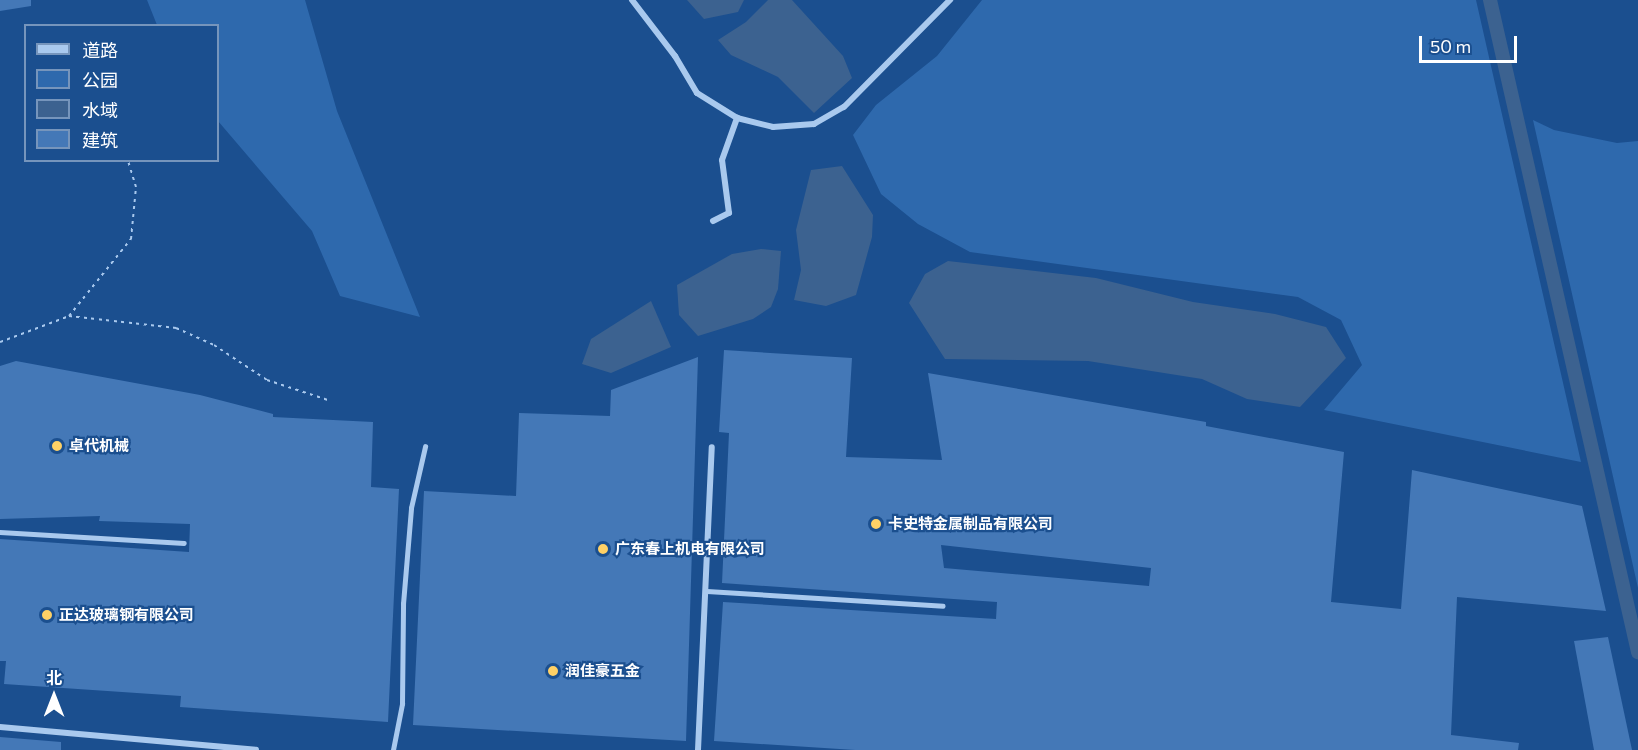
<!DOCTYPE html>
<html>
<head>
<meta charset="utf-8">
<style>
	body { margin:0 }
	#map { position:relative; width:1638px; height:750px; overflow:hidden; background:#1b4f8f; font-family:Commissioner,"Noto Sans SC",sans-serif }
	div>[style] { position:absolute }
	.green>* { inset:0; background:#2e69ad }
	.water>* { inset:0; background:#3c6290 }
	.canal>* { height:14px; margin:-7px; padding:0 7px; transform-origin:7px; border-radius:7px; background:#3c6290 }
	.building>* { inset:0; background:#4478b7 }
	.path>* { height:2px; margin-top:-1px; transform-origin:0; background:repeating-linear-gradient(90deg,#a9c9ee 0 3px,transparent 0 7.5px) }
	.lane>* { height:4.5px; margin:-2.25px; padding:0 2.25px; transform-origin:2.25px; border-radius:2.25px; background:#a9c9ee }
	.street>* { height:6px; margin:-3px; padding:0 3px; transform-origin:3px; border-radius:3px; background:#a9c9ee }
	.dots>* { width:16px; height:16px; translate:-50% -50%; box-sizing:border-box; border:3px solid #1b4f8f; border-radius:50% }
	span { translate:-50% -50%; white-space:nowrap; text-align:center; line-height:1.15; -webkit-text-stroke:4.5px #1b4f8f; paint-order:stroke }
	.poi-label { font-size:15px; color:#fff; font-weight:700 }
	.left { translate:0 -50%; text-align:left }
	.legend { position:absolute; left:24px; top:24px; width:195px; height:138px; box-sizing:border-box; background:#1b4f8f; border:2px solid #7695bc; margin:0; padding:8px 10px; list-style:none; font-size:18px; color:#fff }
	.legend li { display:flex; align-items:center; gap:12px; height:30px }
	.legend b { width:30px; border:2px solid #7695bc }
	.north { position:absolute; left:24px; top:666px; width:60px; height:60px; -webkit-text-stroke:4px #1b4f8f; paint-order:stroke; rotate:0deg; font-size:16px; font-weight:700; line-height:24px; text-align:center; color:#fff }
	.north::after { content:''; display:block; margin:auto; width:21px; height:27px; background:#fff; clip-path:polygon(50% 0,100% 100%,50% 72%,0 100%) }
	.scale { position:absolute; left:1419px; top:36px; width:98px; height:27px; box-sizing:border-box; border:3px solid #fff; border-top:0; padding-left:8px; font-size:18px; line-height:21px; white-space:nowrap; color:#fff; -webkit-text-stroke:4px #1b4f8f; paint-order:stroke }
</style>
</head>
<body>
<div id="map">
	<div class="green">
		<i style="clip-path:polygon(147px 0,305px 0,337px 111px,420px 317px,340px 296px,312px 231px,218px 121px,218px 26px,157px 25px)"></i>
		<i style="clip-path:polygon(982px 0,1476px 0,1581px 462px,1324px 410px,1362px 365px,1341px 320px,1298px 297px,970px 252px,918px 224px,881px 194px,853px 135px,876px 105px,937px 56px)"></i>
		<i style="clip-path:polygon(1533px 120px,1554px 130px,1617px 143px,1638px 141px,1638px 588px)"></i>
	</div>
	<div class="water">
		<i style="clip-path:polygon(687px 0,744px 0,738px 12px,704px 19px)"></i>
		<i style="clip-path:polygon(768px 0,792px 0,843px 56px,852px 78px,814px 113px,778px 77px,731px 55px,718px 40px,746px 22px)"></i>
		<i style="clip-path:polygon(842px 166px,873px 215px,872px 237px,856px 295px,826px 306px,794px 300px,801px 270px,796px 230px,811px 170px)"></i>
		<i style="clip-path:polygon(761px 249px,781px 251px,778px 289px,771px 307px,753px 319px,698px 336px,679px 315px,677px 285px,732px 254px)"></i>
		<i style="clip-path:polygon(948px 261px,1096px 278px,1193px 302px,1275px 314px,1326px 327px,1346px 358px,1300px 407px,1247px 399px,1202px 379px,1088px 361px,945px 359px,909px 303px,925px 274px)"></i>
		<i style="clip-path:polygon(651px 301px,671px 347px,611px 373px,582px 364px,591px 339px)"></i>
	</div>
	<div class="canal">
		<i style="left:1490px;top:0;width:669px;rotate:77.21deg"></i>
	</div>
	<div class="building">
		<i style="clip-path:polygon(0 0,31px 0,31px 6px,0 11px)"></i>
		<i style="clip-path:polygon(evenodd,724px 350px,852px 358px,846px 457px,942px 460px,928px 373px,1206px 422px,1206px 426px,1344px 452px,1331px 602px,1401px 609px,1412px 470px,1582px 506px,1606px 611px,1457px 597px,1451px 735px,1519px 743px,1518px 750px,855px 750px,714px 741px,723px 602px,996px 619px,997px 602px,722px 583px,729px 433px,719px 432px,724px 350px,941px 545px,1151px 568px,1149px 586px,944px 568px,941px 545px)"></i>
		<i style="clip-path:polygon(698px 357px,686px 741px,413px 725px,424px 491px,516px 496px,519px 413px,610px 416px,611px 390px)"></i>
		<i style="clip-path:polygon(16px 361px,200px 395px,273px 414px,273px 417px,373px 422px,371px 487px,399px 489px,388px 722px,180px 707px,181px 696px,4px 684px,6px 661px,0 661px,0 539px,189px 552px,190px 524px,99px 521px,100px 516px,0 519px,0 366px)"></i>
		<i style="clip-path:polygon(1608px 637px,1632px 750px,1594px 750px,1574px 641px)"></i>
		<i style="clip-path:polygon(0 737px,61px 742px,61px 750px,0 750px)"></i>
	</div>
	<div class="path">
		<i style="left:69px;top:316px;width:108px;rotate:6.4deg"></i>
		<i style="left:176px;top:328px;width:42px;rotate:24.1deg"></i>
		<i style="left:214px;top:345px;width:64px;rotate:33.4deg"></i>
		<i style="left:267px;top:380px;width:64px;rotate:18.2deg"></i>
		<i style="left:0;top:342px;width:74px;rotate:-20.6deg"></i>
		<i style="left:69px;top:316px;width:99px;rotate:-51.2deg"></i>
		<i style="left:131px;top:239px;width:52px;rotate:-84.5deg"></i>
		<i style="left:136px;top:187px;width:28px;rotate:-107deg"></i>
	</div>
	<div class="lane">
		<i style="left:0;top:532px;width:184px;rotate:3.4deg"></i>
		<i style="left:707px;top:591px;width:236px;rotate:3.6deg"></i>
		<i style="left:393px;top:750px;width:47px;rotate:-78.9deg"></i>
		<i style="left:402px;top:704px;width:100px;rotate:-89.4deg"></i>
		<i style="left:403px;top:604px;width:96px;rotate:-85.2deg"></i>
		<i style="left:411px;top:508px;width:63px;rotate:-77.1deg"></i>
	</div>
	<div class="street">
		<i style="left:632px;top:0;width:71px;rotate:52.5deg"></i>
		<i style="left:675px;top:56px;width:43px;rotate:59.3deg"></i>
		<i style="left:697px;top:93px;width:47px;rotate:32deg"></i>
		<i style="left:737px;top:118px;width:37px;rotate:14deg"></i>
		<i style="left:773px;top:127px;width:41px;rotate:-4.2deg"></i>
		<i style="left:814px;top:124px;width:34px;rotate:-30deg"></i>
		<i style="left:844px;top:107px;width:151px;rotate:-45.3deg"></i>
		<i style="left:713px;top:221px;width:18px;rotate:-27deg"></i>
		<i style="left:729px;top:213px;width:53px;rotate:-97.5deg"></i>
		<i style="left:722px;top:160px;width:45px;rotate:-70.3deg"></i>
		<i style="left:0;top:727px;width:257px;rotate:5.1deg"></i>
		<i style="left:698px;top:750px;width:303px;rotate:-87.4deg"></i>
	</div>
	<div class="dots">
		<i style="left:57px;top:446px;background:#ffd166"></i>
		<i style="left:876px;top:524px;background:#ffd166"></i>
		<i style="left:603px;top:549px;background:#ffd166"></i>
		<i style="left:47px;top:615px;background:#ffd166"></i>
		<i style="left:553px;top:671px;background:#ffd166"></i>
	</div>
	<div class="poi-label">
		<span class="left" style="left:69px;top:446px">卓代机械</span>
		<span class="left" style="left:888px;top:524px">卡史特金属制品有限公司</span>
		<span class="left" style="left:615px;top:549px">广东春上机电有限公司</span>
		<span class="left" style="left:59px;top:615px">正达玻璃钢有限公司</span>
		<span class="left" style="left:565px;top:671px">润佳豪五金</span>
	</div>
	<ul class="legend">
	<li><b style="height:8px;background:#a9c9ee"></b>道路</li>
	<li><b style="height:16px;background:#2e69ad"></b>公园</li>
	<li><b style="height:16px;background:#3c6290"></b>水域</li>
	<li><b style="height:16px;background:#4478b7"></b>建筑</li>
	</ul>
	<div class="north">北</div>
	<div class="scale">50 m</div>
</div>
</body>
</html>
